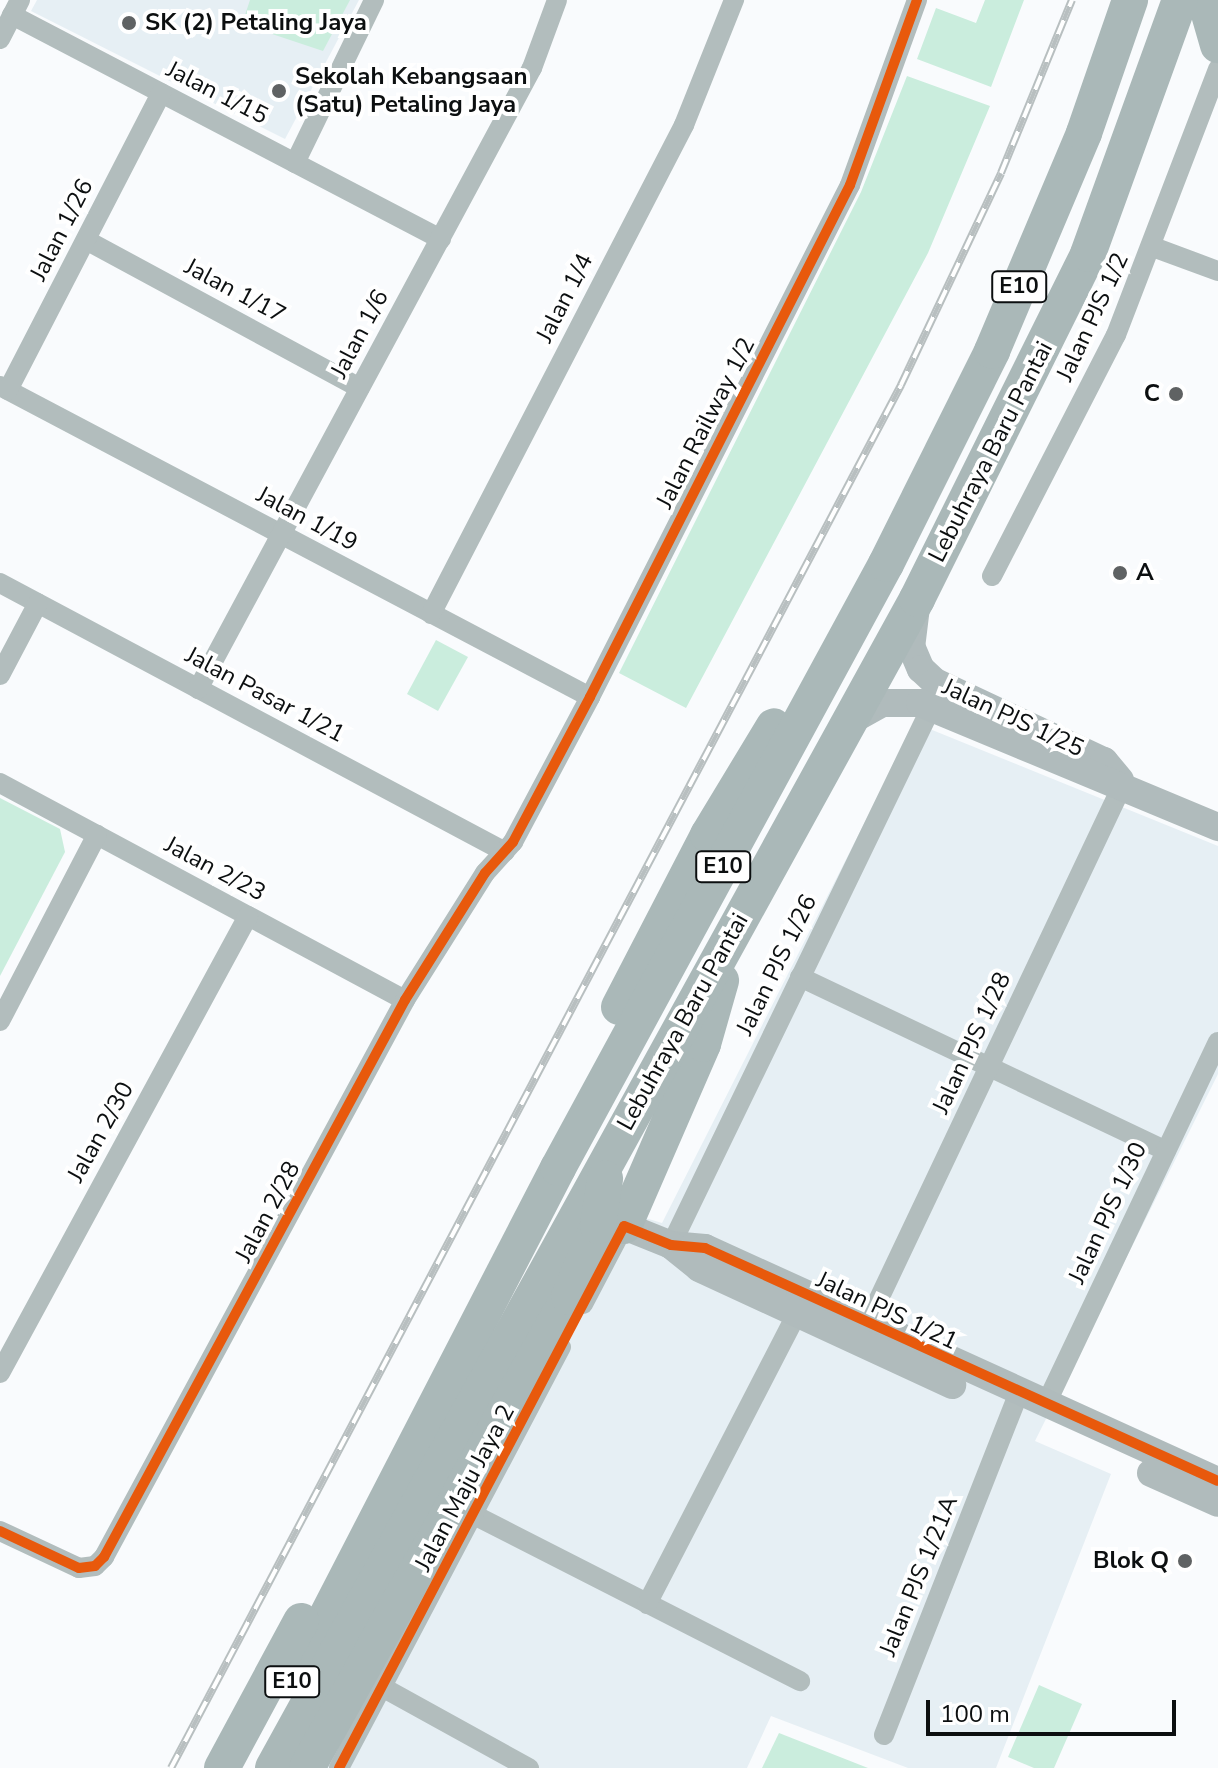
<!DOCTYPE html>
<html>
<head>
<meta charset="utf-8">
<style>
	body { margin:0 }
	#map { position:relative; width:1218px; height:1768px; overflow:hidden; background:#f9fbfd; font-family:"Nunito Sans",sans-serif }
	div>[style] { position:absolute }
	.built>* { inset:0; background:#e6eff4 }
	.green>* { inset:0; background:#caeddd }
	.street>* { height:20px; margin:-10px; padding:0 10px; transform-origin:10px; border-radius:10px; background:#b2bdbd }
	.secondary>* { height:28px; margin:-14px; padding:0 14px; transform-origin:14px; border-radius:14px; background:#b0bbbc }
	.highway>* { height:36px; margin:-18px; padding:0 18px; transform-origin:18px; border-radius:18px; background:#aab8b8 }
	.rail>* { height:8px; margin-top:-4px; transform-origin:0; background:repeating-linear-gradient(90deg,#fff 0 15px,#b8bfc0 0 30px); box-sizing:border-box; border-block:2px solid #b8bfc0 }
	.cycleway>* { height:10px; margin:-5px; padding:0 5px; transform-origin:5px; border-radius:5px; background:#e8590c }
	.dots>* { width:22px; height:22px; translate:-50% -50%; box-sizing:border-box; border:4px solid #fff; border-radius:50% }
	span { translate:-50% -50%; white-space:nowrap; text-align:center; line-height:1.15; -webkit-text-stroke:8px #fff; paint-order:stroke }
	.shield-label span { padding:2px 6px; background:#fff; border:2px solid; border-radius:6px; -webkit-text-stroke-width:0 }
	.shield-label { font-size:22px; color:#0c0f10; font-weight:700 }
	.poi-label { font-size:24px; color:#0c0f10; font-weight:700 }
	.left { translate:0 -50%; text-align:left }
	.right { translate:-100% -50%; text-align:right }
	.street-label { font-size:24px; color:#0c0f10 }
	.scale { position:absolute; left:926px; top:1700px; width:250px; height:36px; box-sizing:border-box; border:4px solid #0c0f10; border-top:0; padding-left:10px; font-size:24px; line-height:28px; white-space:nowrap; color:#0c0f10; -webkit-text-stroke:6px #fff; paint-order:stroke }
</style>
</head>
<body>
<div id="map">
	<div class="built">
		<i style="clip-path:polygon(37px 0,359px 0,285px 139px,31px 11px)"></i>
		<i style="clip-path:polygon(915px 723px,1218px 846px,1218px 1074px,1035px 1441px,1111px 1474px,996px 1768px,908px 1768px,771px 1716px,747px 1768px,324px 1768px,622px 1211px,662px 1223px)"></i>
	</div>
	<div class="green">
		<i style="clip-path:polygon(250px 0,350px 0,323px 51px,242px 24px)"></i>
		<i style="clip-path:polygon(985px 0,1024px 0,991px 87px,917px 59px,936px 8px,976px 23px)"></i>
		<i style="clip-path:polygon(907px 76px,990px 106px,928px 253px,686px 708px,619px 673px,861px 192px)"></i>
		<i style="clip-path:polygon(436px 640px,468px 657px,438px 711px,407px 694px)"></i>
		<i style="clip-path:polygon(0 798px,60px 829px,65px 852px,0 976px)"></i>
		<i style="clip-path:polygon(1039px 1685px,1082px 1704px,1054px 1768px,1034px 1768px,1008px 1757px)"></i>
		<i style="clip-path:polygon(779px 1733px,868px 1768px,762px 1768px)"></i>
	</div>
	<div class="street">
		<i style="left:12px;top:15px;width:484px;rotate:27.6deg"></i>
		<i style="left:0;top:39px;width:44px;rotate:-62.9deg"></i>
		<i style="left:295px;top:163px;width:181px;rotate:-64.1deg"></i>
		<i style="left:86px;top:240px;width:311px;rotate:28.4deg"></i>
		<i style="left:1153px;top:247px;width:69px;rotate:20.3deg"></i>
		<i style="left:0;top:386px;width:667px;rotate:27.79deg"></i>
		<i style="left:8px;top:390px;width:334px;rotate:-62.7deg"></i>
		<i style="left:992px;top:576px;width:271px;rotate:-62.8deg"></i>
		<i style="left:1116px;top:335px;width:285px;rotate:-69deg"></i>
		<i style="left:0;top:583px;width:572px;rotate:28.04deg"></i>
		<i style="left:431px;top:614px;width:551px;rotate:-62.64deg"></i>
		<i style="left:684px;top:125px;width:135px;rotate:-68.2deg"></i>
		<i style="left:0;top:675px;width:81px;rotate:-62.2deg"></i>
		<i style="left:198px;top:689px;width:705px;rotate:-61.73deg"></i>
		<i style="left:532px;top:68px;width:72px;rotate:-69.8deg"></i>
		<i style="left:0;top:783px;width:459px;rotate:28.2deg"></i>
		<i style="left:800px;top:977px;width:405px;rotate:25.4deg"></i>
		<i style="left:0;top:1021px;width:210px;rotate:-62.5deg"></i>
		<i style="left:671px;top:1245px;width:597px;rotate:-64.17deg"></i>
		<i style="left:583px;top:1304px;width:88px;rotate:-62.3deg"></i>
		<i style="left:867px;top:1324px;width:598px;rotate:-64.64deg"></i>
		<i style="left:0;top:1373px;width:520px;rotate:-61.51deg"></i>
		<i style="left:1045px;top:1406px;width:403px;rotate:-64.6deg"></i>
		<i style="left:474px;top:1515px;width:366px;rotate:27deg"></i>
		<i style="left:0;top:1531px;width:87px;rotate:25.1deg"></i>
		<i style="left:79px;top:1568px;width:16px;rotate:-7deg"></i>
		<i style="left:95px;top:1566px;width:13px;rotate:-45deg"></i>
		<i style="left:104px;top:1557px;width:633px;rotate:-61.61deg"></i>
		<i style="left:405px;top:1000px;width:150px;rotate:-57.8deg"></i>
		<i style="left:485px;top:873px;width:42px;rotate:-47.9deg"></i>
		<i style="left:513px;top:842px;width:164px;rotate:-62deg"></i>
		<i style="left:590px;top:697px;width:574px;rotate:-63.08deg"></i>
		<i style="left:850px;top:185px;width:197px;rotate:-70.1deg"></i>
		<i style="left:647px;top:1604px;width:327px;rotate:-62.7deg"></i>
		<i style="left:382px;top:1687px;width:168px;rotate:28.9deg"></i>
		<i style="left:884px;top:1735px;width:366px;rotate:-68.5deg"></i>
		<i style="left:339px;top:1768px;width:476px;rotate:-62.2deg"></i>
	</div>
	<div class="secondary">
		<i style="left:916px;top:607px;width:39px;rotate:97deg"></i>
		<i style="left:911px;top:646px;width:25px;rotate:67deg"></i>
		<i style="left:921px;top:669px;width:19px;rotate:43deg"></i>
		<i style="left:935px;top:682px;width:187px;rotate:25.1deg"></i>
		<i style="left:1104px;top:761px;width:25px;rotate:50deg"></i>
		<i style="left:850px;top:721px;width:38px;rotate:-29deg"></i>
		<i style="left:883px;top:703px;width:37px"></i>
		<i style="left:920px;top:703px;width:323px;rotate:22.6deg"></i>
		<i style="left:624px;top:1226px;width:51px;rotate:22deg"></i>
		<i style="left:671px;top:1245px;width:34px;rotate:5deg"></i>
		<i style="left:705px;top:1248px;width:563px;rotate:24.43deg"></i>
		<i style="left:671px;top:1245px;width:36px;rotate:39deg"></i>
		<i style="left:699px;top:1268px;width:279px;rotate:24.8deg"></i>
		<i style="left:1151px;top:1473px;width:73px;rotate:24.1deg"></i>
	</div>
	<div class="highway">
		<i style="left:1205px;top:0;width:47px;rotate:73.9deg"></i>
		<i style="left:619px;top:1007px;width:194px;rotate:-62.6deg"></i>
		<i style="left:708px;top:835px;width:127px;rotate:-58.8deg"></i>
		<i style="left:624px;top:1226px;width:198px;rotate:-66.5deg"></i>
		<i style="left:703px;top:1044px;width:66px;rotate:-74.1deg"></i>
		<i style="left:303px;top:1662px;width:556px;rotate:-62.7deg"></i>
		<i style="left:558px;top:1168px;width:687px;rotate:-61.5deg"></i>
		<i style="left:886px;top:564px;width:238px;rotate:-63.5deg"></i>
		<i style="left:992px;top:351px;width:237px;rotate:-67.1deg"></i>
		<i style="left:1084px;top:133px;width:141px;rotate:-70.9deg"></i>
		<i style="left:222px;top:1768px;width:167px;rotate:-61.7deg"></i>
		<i style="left:273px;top:1768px;width:1335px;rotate:-61.15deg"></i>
		<i style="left:917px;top:599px;width:385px;rotate:-63.6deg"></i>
		<i style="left:1088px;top:254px;width:270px;rotate:-70.1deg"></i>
		<i style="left:307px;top:1768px;width:539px;rotate:-60.91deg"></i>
		<i style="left:569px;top:1297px;width:77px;rotate:-67.8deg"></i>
		<i style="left:598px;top:1226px;width:48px;rotate:-81.5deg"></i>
	</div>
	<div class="rail">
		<i style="left:171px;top:1768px;width:1564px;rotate:-62.17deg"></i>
		<i style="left:901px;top:385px;width:234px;rotate:-64.7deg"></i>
		<i style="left:1001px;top:173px;width:187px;rotate:-67.7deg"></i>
	</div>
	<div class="cycleway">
		<i style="left:0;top:1531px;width:87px;rotate:25.1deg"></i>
		<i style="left:79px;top:1568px;width:16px;rotate:-7deg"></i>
		<i style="left:95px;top:1566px;width:13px;rotate:-45deg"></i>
		<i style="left:104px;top:1557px;width:633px;rotate:-61.61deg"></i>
		<i style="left:405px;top:1000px;width:150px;rotate:-57.8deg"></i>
		<i style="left:485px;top:873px;width:42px;rotate:-47.9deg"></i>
		<i style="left:513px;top:842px;width:164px;rotate:-62deg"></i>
		<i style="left:590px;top:697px;width:574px;rotate:-63.08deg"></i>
		<i style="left:850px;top:185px;width:197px;rotate:-70.1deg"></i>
		<i style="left:339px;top:1768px;width:612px;rotate:-62.26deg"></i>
		<i style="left:624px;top:1226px;width:51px;rotate:22deg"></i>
		<i style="left:671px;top:1245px;width:34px;rotate:5deg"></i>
		<i style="left:705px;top:1248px;width:563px;rotate:24.43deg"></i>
	</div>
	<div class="dots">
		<i style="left:129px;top:23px;background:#5f6263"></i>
		<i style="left:279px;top:91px;background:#5f6263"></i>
		<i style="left:1176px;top:394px;background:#5f6263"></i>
		<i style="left:1120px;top:573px;background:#5f6263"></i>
		<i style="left:1185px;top:1561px;background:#5f6263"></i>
	</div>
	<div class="shield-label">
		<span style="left:1019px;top:287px">E10</span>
		<span style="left:723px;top:867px">E10</span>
		<span style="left:292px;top:1682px">E10</span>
	</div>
	<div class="poi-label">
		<span class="left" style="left:145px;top:23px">SK (2) Petaling Jaya</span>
		<span class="left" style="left:295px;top:91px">Sekolah Kebangsaan<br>(Satu) Petaling Jaya</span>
		<span class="right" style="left:1160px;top:394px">C</span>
		<span class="left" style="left:1136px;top:573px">A</span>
		<span class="right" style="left:1169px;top:1561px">Blok Q</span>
	</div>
	<div class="street-label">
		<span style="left:217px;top:93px;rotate:27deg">Jalan 1/15</span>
		<span style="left:62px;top:230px;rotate:-63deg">Jalan 1/26</span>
		<span style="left:235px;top:291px;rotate:28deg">Jalan 1/17</span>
		<span style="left:565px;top:298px;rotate:-63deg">Jalan 1/4</span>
		<span style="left:1093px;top:317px;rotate:-65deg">Jalan PJS 1/2</span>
		<span style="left:360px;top:334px;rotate:-62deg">Jalan 1/6</span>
		<span style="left:706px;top:423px;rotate:-63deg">Jalan Railway 1/2</span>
		<span style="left:991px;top:452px;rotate:-63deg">Lebuhraya Baru Pantai</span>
		<span style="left:307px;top:519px;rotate:28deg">Jalan 1/19</span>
		<span style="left:265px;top:695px;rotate:28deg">Jalan Pasar 1/21</span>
		<span style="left:1013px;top:718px;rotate:25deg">Jalan PJS 1/25</span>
		<span style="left:215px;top:869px;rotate:28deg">Jalan 2/23</span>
		<span style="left:777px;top:965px;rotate:-64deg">Jalan PJS 1/26</span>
		<span style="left:683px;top:1022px;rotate:-61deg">Lebuhraya Baru Pantai</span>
		<span style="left:972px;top:1043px;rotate:-65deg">Jalan PJS 1/28</span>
		<span style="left:101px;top:1132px;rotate:-61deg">Jalan 2/30</span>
		<span style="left:268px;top:1212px;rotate:-62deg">Jalan 2/28</span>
		<span style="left:1108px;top:1213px;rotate:-65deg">Jalan PJS 1/30</span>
		<span style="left:887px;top:1311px;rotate:25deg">Jalan PJS 1/21</span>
		<span style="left:465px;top:1488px;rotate:-62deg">Jalan Maju Jaya 2</span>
		<span style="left:919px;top:1576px;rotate:-68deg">Jalan PJS 1/21A</span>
	</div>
	<div class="scale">100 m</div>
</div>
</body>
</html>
